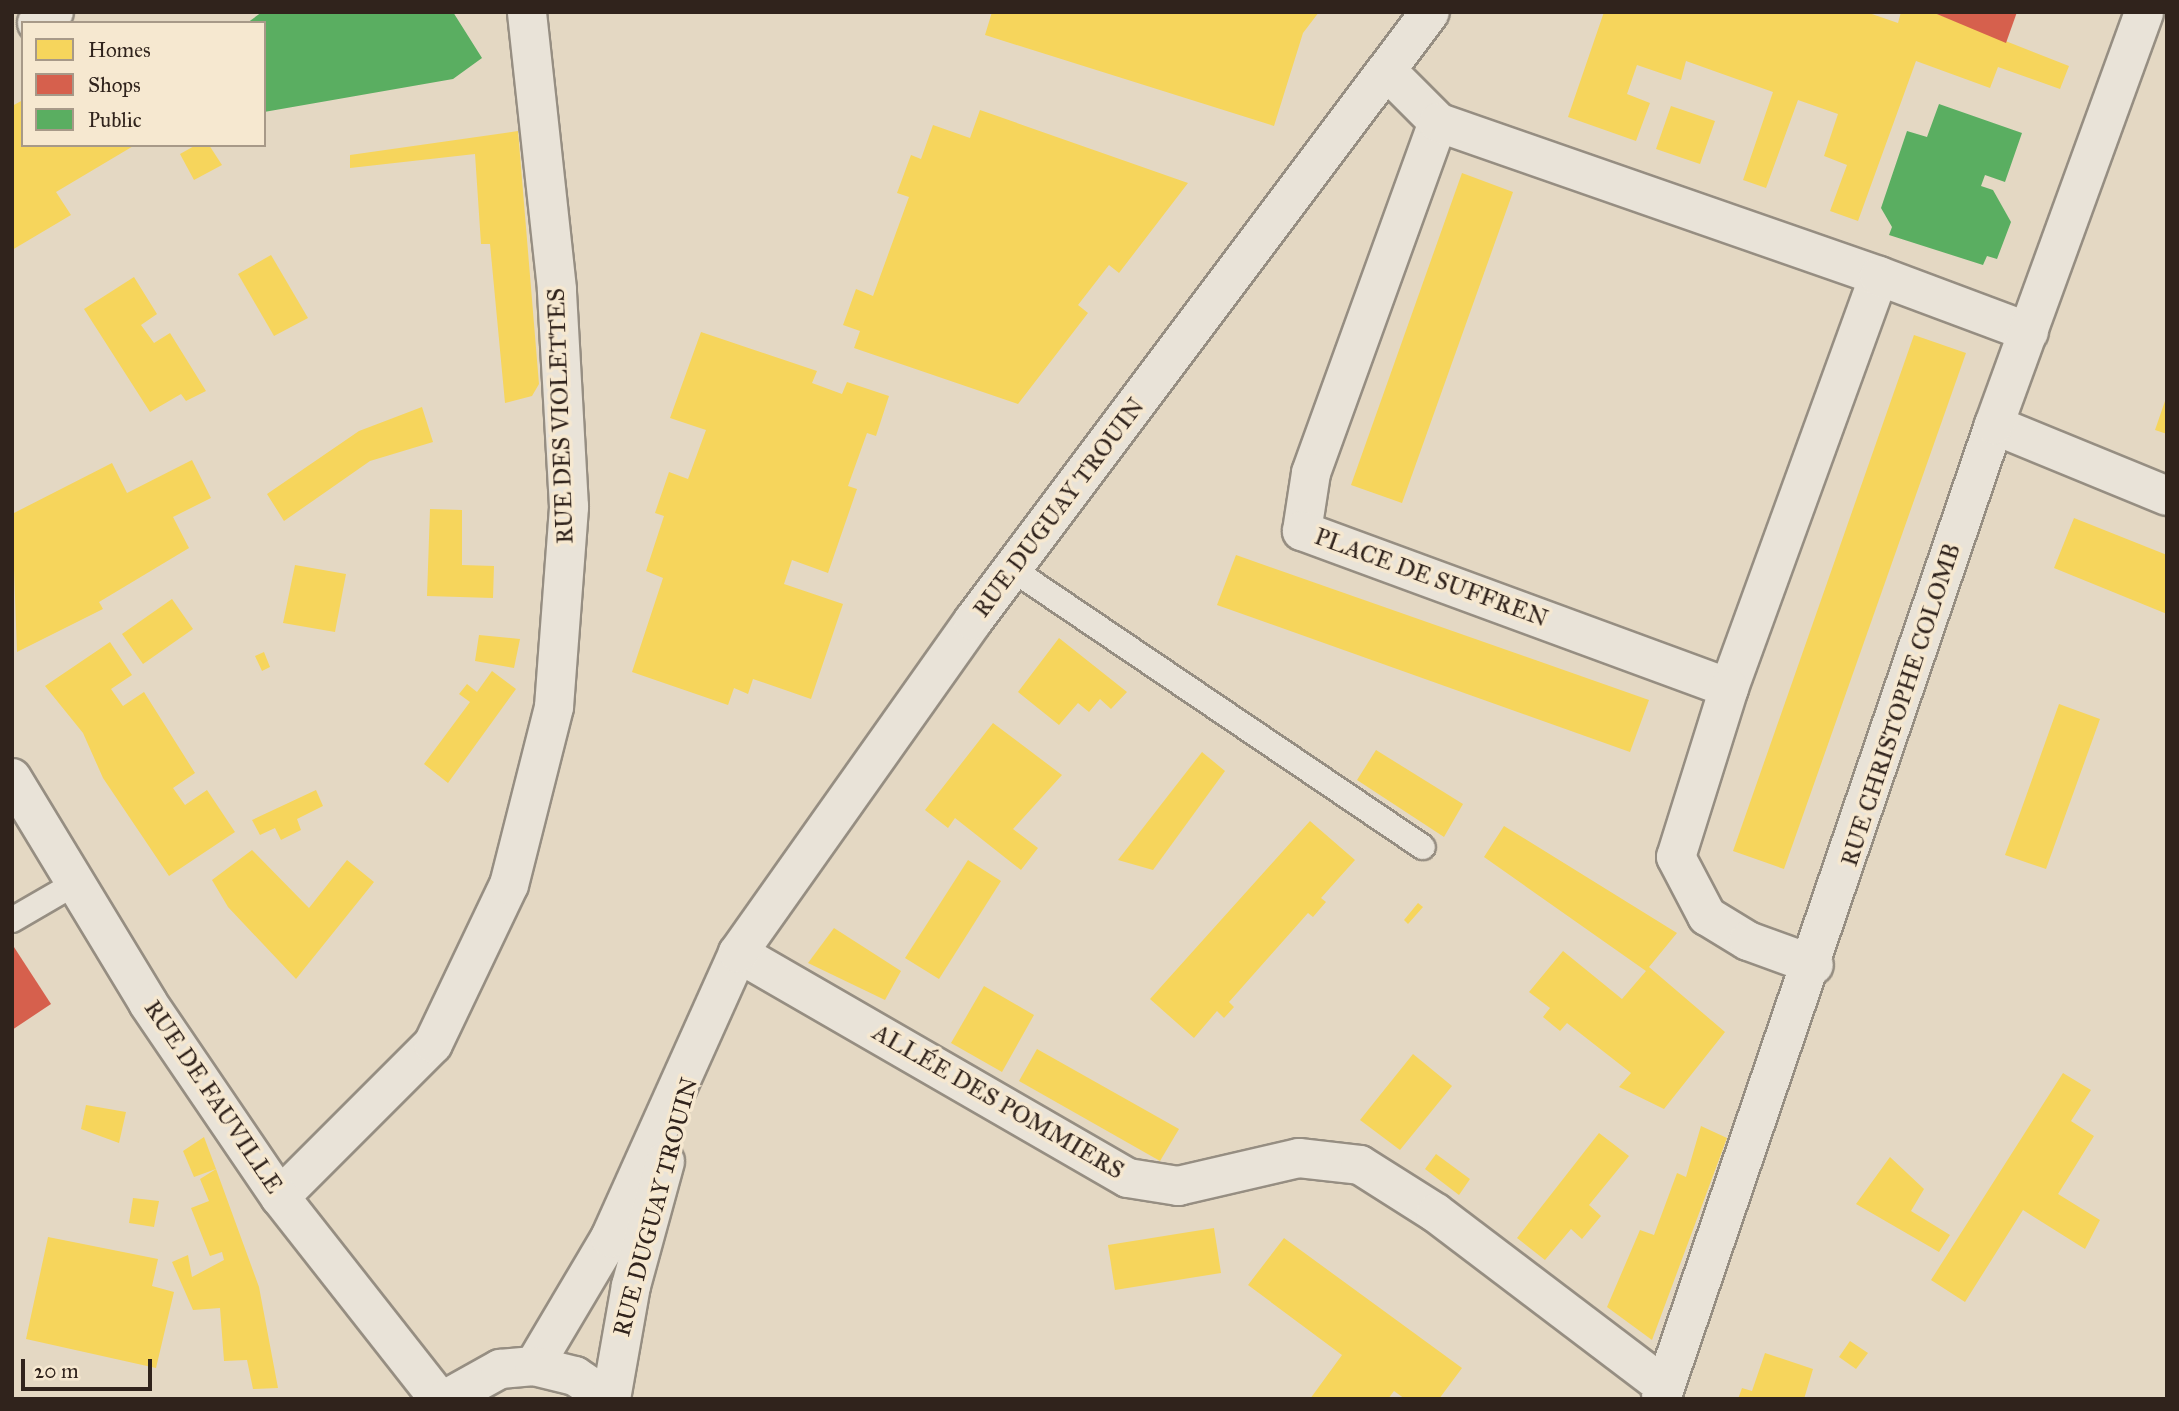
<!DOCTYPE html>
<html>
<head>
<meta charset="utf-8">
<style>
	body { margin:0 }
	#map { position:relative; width:2179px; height:1411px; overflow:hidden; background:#e4d8c3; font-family:"IM FELL Great Primer",serif }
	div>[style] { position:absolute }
	.homes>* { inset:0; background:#f6d55c }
	.shops>* { inset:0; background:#d6604d }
	.public>* { inset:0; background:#5aae61 }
	.roads { filter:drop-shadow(2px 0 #968e82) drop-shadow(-2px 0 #968e82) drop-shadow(0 2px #968e82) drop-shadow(0 -2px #968e82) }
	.lane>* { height:24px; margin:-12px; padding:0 12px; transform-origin:12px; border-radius:12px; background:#e9e3d8 }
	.street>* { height:38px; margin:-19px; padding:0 19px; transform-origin:19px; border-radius:19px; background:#e9e3d8 }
	.secondary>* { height:38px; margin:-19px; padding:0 19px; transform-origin:19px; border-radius:19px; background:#e9e3d8 }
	span { translate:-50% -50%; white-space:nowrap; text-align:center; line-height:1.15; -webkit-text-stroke:7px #f6e8d0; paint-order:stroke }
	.street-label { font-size:24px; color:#30231c }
	.frame { position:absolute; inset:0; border:14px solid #30231c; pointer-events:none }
	.legend { position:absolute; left:21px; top:21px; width:245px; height:126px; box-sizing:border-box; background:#f6e8d0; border:2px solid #a79988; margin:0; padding:9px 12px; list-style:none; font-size:21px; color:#30231c }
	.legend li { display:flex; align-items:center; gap:14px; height:35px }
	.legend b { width:35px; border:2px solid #a79988 }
	.scale { position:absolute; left:21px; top:1359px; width:131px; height:32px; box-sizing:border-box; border:4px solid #30231c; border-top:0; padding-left:9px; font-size:21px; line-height:24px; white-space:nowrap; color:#30231c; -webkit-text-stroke:5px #f6e8d0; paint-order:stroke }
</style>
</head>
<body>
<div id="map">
	<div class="homes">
		<i style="clip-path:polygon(992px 12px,1319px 12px,1303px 33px,1274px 126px,985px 35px)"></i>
		<i style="clip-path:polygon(1604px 12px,1866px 12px,1898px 23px,1901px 12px,1932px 12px,2069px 66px,2060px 89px,1998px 67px,1990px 88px,1916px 61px,1858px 221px,1830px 211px,1847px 165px,1824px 156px,1838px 114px,1798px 100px,1766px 188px,1743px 180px,1773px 92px,1686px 61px,1681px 80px,1637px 65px,1627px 94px,1650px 103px,1636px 141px,1568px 117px)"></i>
		<i style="clip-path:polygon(23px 100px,23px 145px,135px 145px,56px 192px,71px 215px,12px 250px,12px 106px)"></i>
		<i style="clip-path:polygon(1671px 106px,1715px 121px,1700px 164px,1656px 149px)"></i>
		<i style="clip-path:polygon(980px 110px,1188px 183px,1119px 273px,1109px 265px,1078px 305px,1088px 313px,1018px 404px,854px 348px,860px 331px,843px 325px,856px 289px,873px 296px,909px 197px,897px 193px,911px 155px,921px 159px,933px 125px,970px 138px)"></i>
		<i style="clip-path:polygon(518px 131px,539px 384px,532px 396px,505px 403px,490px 244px,481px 244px,475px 154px,350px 168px,350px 155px)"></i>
		<i style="clip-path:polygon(196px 145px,209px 145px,222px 165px,194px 180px,180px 154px)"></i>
		<i style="clip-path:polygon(1462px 173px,1513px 192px,1402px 503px,1351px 485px)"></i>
		<i style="clip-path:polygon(271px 255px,308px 318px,274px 336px,238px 274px)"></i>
		<i style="clip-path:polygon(134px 277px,157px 314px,141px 325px,154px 343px,170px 333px,206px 391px,186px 401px,181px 394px,150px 412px,84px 309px)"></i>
		<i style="clip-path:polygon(701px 332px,817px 371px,812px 383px,842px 394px,847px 382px,889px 396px,876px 436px,867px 433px,848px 486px,857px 489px,828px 573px,792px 560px,784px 584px,843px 604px,811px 699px,753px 679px,748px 694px,734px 688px,728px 705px,632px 672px,663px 578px,646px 571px,664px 516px,655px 513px,669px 472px,688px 479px,706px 430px,670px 418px)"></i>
		<i style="clip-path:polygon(1914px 335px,1966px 353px,1784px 869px,1733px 851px)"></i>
		<i style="clip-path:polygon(2166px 398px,2167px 398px,2167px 434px,2155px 430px)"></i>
		<i style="clip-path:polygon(422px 407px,433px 442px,370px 461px,284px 521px,267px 494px,359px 431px)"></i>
		<i style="clip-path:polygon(192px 460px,211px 498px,173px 517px,189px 548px,99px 602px,103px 609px,17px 652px,12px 514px,112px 463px,127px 493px)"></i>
		<i style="clip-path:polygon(430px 509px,462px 510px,462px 565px,494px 566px,493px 598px,427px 596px)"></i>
		<i style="clip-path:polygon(2074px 518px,2167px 555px,2167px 614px,2054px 568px)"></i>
		<i style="clip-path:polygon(1236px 555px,1649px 700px,1630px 752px,1217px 605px)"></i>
		<i style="clip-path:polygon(295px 565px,346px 574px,335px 632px,283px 623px)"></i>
		<i style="clip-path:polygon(172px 599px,193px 629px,143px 664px,122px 634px)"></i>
		<i style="clip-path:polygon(479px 635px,520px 639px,514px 668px,475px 661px)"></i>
		<i style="clip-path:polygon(1059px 638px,1127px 692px,1111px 709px,1100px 699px,1089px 712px,1078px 703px,1059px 725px,1018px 692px)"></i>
		<i style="clip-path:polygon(110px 642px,132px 675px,111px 689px,123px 706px,144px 692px,195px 773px,173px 788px,185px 805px,207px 790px,235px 832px,169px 876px,103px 778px,83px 733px,45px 686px)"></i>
		<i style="clip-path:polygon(264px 652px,270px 667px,262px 671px,255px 656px)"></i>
		<i style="clip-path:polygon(492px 671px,516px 689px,448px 783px,424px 764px,470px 702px,459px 694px,467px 684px,477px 692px)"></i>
		<i style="clip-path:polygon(2059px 704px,2100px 719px,2046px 869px,2005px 855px)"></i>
		<i style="clip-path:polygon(993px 723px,1062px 775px,1013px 829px,1038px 848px,1021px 870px,955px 818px,948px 828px,925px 810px)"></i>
		<i style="clip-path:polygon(1376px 750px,1463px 804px,1444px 837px,1357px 780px)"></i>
		<i style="clip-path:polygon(1202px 752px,1225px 771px,1153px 870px,1118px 860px)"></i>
		<i style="clip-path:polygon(316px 790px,323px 806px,297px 819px,301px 830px,281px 840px,275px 828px,260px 835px,252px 820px)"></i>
		<i style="clip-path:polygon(1310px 821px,1355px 860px,1321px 898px,1326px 902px,1313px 917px,1308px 913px,1229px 1002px,1234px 1007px,1224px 1018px,1217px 1011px,1194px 1038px,1150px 999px)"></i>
		<i style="clip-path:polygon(1504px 826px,1677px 933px,1649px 967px,1725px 1032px,1664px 1109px,1619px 1087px,1631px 1073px,1567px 1023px,1560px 1031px,1543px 1017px,1550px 1008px,1529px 992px,1563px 951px,1622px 999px,1646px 971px,1484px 857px)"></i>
		<i style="clip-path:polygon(252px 850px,309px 908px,347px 860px,374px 882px,296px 979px,228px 907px,212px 880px)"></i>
		<i style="clip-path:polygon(968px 860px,1001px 881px,939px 979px,905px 958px)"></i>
		<i style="clip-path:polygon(1418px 903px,1423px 907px,1408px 924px,1404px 920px)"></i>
		<i style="clip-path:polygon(834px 928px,901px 971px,885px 1000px,808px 963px)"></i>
		<i style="clip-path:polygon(984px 986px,1034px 1015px,1002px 1072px,951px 1043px)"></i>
		<i style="clip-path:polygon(1037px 1049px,1179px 1129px,1160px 1161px,1019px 1081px)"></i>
		<i style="clip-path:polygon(1413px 1054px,1452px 1086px,1400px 1150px,1360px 1120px)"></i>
		<i style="clip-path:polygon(2063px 1073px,2091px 1090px,2071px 1121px,2094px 1136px,2058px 1194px,2100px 1220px,2085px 1249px,2023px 1210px,1965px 1302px,1931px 1280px)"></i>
		<i style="clip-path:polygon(86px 1105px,126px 1112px,119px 1143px,81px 1129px)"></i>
		<i style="clip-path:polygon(1701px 1126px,1727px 1138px,1652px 1340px,1607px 1307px,1640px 1230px,1654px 1235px,1677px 1173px,1686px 1177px)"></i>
		<i style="clip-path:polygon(1599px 1133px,1629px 1156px,1589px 1205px,1601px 1216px,1582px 1239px,1571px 1229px,1545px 1260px,1517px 1238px)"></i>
		<i style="clip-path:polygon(204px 1137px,216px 1169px,194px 1177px,183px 1151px)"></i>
		<i style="clip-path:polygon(1436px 1154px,1470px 1179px,1459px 1195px,1425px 1169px)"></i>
		<i style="clip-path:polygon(1890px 1157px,1924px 1189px,1911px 1211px,1950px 1235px,1939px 1252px,1856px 1204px)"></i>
		<i style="clip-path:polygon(216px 1169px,259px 1287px,278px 1388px,253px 1389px,247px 1360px,224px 1361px,220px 1308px,193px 1310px,172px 1262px,188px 1255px,192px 1277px,224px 1260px,222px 1252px,210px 1256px,191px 1208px,209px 1201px,200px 1179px)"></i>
		<i style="clip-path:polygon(133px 1198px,159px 1201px,154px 1227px,129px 1223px)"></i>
		<i style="clip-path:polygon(1214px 1228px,1221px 1273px,1115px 1290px,1108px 1245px)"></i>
		<i style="clip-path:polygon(48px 1237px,158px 1259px,152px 1286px,174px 1292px,156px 1368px,26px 1339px)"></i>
		<i style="clip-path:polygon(1284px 1238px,1462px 1368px,1439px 1399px,1405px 1399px,1394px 1391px,1388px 1399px,1310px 1399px,1342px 1355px,1248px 1285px)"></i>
		<i style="clip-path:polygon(1850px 1341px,1868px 1353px,1856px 1369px,1839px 1357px)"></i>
		<i style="clip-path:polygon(1765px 1353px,1813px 1369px,1804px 1399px,1738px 1399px,1742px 1388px,1752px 1391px)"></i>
	</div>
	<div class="shops">
		<i style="clip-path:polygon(1932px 12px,2017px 12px,2006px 43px)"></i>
		<i style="clip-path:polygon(12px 944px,51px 1004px,12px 1030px)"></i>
	</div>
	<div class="public">
		<i style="clip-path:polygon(262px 12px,453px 12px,482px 58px,453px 79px,264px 112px,264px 23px,247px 23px)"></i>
		<i style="clip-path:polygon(1939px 104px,2022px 133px,2005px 182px,1985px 175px,1981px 186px,1993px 190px,2011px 222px,1997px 259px,1987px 256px,1983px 265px,1889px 235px,1892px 227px,1881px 208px,1907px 131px,1927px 137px)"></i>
	</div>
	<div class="roads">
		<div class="lane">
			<i style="left:1012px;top:569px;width:496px;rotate:34.1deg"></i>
			<i style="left:12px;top:920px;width:72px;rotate:-30.1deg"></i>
		</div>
		<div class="street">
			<i style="left:37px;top:23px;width:20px;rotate:-33deg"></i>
			<i style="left:1388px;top:72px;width:71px;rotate:45deg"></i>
			<i style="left:1438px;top:122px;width:373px;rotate:109.9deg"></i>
			<i style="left:1311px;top:473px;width:59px;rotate:98.8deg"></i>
			<i style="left:1302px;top:531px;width:455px;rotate:20.2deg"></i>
			<i style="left:1729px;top:688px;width:438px;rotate:-70deg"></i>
			<i style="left:1879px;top:276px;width:467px;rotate:-160.8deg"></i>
			<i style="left:1879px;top:276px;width:160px;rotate:20.5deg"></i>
			<i style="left:1994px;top:425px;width:187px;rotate:22.3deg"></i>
			<i style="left:1729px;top:688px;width:177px;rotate:107.4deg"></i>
			<i style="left:1676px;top:857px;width:67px;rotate:62.3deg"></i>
			<i style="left:1707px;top:916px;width:48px;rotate:31.4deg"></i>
			<i style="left:1748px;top:941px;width:70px;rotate:20deg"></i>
			<i style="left:738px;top:953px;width:450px;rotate:30deg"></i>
			<i style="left:1128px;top:1178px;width:51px;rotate:9.1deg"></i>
			<i style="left:1178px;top:1186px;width:124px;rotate:-13deg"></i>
			<i style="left:1299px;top:1158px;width:61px;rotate:6.5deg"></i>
			<i style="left:1360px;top:1165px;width:90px;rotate:32.3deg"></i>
			<i style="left:1436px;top:1213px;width:286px;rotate:37.2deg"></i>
			<i style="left:280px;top:1197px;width:216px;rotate:-45deg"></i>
			<i style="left:433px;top:1044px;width:176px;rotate:-64.5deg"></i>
			<i style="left:509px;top:885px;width:184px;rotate:-75.8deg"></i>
			<i style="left:554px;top:707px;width:201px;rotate:-85.7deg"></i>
			<i style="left:569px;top:507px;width:218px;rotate:-93.2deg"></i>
			<i style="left:557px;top:289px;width:279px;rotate:-96.2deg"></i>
			<i style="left:1661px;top:1399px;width:1029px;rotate:-71.13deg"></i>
			<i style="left:1994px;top:425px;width:439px;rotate:-70deg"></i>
		</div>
		<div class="secondary">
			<i style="left:12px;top:778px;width:263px;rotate:58.8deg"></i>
			<i style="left:148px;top:1003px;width:235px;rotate:55.8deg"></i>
			<i style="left:280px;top:1197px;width:257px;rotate:51.8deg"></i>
			<i style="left:534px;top:1366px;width:149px;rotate:-59.3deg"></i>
			<i style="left:610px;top:1238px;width:312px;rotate:-65.8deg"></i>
			<i style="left:738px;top:953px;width:407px;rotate:-54.7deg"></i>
			<i style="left:973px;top:621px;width:761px;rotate:-53.12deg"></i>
			<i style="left:446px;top:1399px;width:62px;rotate:-29.1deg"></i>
			<i style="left:500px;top:1369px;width:34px;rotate:-5deg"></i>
			<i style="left:534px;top:1366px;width:42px;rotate:13.7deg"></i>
			<i style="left:575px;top:1376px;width:41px;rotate:34.1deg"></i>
			<i style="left:611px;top:1399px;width:115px;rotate:-80deg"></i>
			<i style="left:631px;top:1286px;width:129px;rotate:-74.7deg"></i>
		</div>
	</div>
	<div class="street-label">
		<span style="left:561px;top:416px;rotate:-92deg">RUE DES VIOLETTES</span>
		<span style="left:1059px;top:508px;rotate:-53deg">RUE DUGUAY TROUIN</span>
		<span style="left:1431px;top:578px;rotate:20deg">PLACE DE SUFFREN</span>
		<span style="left:1901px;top:705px;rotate:-72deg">RUE CHRISTOPHE COLOMB</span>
		<span style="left:213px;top:1097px;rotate:56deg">RUE DE FAUVILLE</span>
		<span style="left:998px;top:1102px;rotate:30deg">ALLÉE DES POMMIERS</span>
		<span style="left:656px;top:1207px;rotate:-75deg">RUE DUGUAY TROUIN</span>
	</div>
	<div class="frame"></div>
	<ul class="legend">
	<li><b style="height:19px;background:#f6d55c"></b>Homes</li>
	<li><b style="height:19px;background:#d6604d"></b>Shops</li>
	<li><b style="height:19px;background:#5aae61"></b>Public</li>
	</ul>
	<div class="scale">20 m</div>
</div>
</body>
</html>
